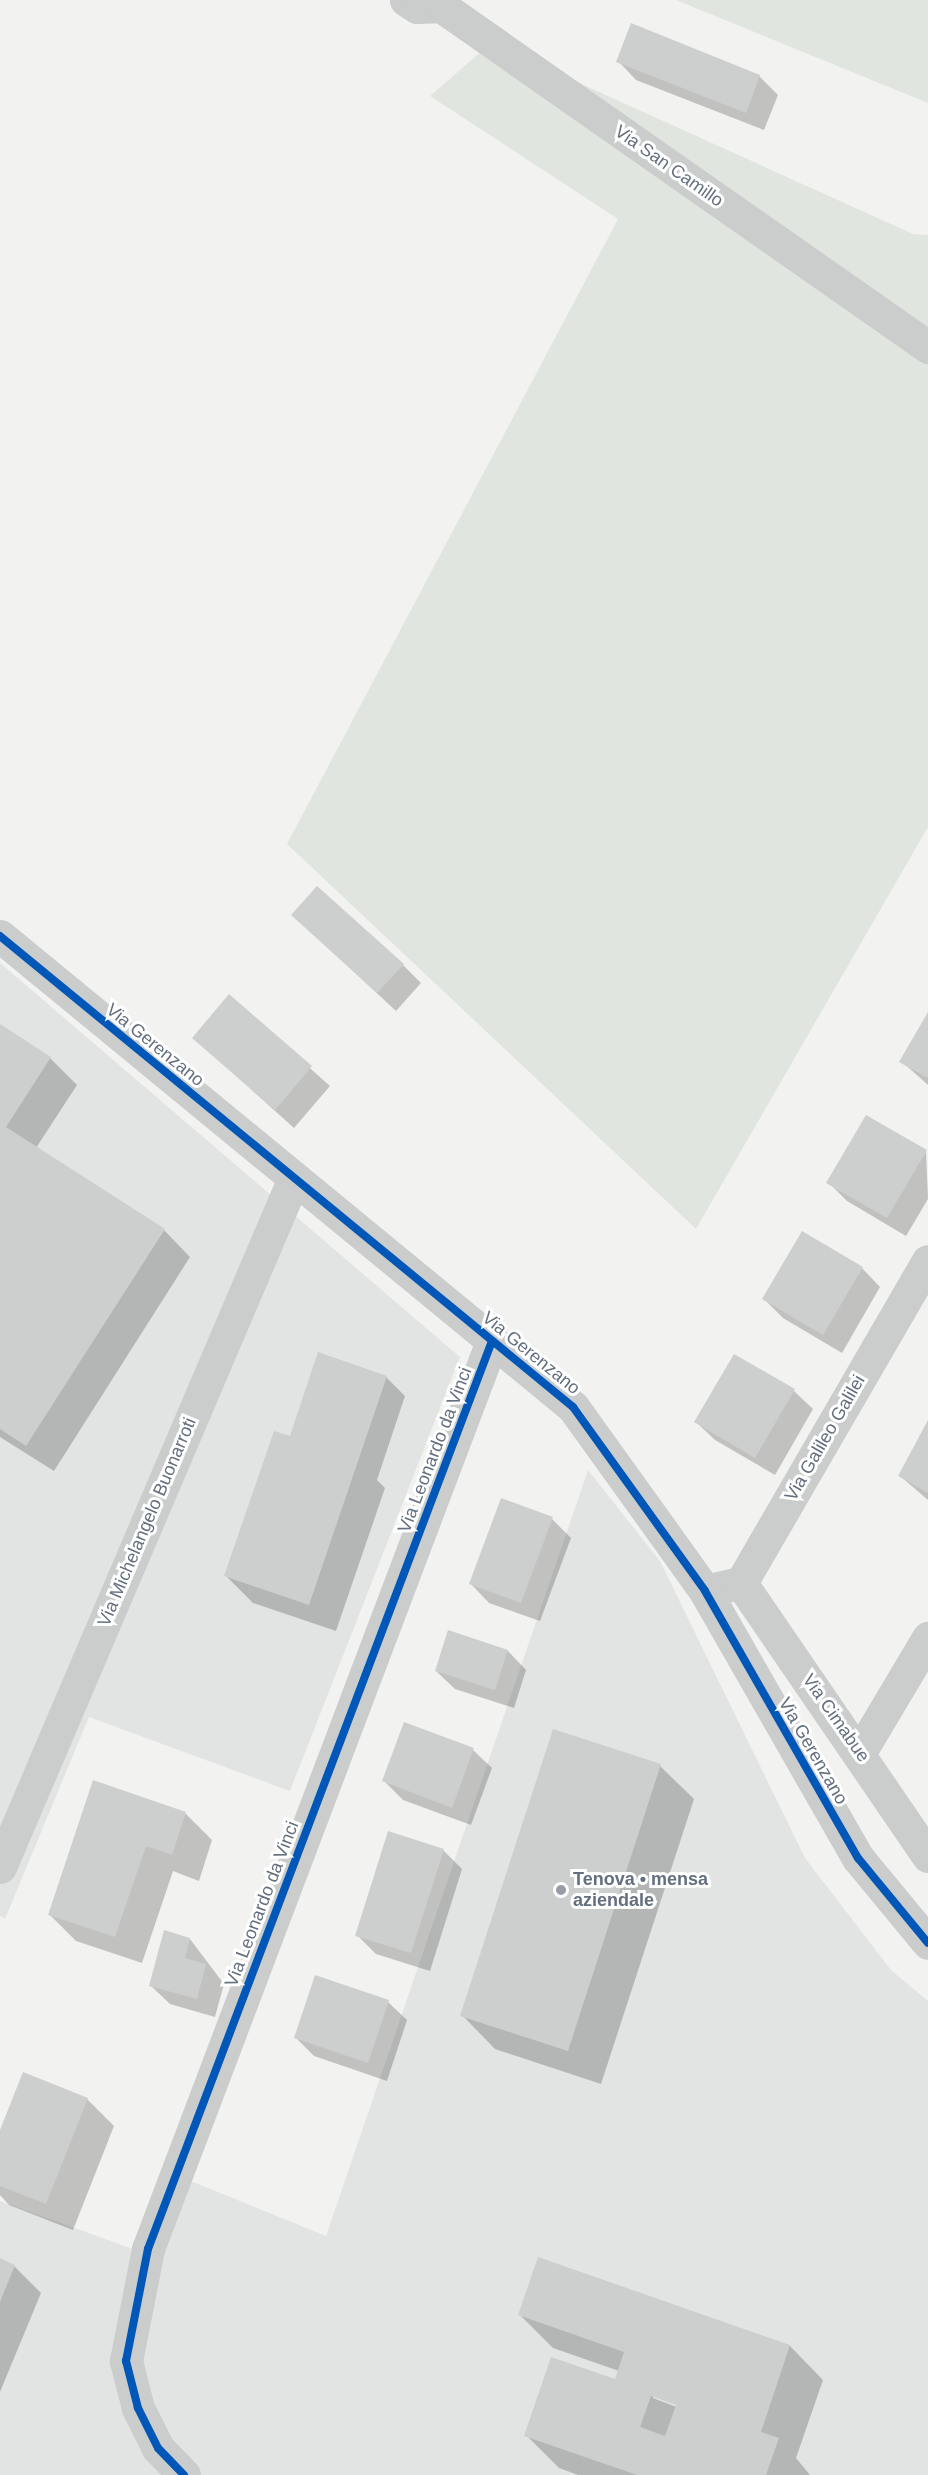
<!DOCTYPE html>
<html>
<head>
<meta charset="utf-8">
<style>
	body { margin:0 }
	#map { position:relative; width:928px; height:2475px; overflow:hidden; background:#f2f3f1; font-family:Helvetica,sans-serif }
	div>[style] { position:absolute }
	.built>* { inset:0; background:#e2e4e3 }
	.green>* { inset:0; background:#e1e5df }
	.shadow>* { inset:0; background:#0003 }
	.building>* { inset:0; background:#cdcece }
	.street>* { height:33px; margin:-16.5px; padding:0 16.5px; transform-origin:16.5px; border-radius:16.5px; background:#cbcccc }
	.cycleway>* { height:8px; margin:-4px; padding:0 4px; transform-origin:4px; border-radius:4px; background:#0057b8 }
	.dots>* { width:16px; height:16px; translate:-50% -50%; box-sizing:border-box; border:3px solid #fff; border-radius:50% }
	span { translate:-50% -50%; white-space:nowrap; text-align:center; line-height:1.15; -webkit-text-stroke:6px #fff; paint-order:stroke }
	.street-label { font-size:18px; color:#646f7f }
	.poi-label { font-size:18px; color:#646f7f; font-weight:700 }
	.left { translate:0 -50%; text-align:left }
</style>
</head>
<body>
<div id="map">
	<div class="built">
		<i style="clip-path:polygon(0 963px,460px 1357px,290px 1791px,89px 1717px,5px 1919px,0 1916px)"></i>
		<i style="clip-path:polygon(588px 1470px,660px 1561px,805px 1858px,891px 1970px,928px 2001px,928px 2475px,0 2475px,0 2201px,155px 2257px,186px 2179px,326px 2236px)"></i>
	</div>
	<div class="green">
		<i style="clip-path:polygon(676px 0,928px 0,928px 103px)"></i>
		<i style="clip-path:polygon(491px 43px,913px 234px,928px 235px,928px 827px,696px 1229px,287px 844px,618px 219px,430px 96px)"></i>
	</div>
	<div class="shadow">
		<i style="clip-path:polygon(618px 61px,759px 76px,778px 95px,764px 130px,636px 80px)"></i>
		<i style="clip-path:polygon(293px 915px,403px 965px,421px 983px,396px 1011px)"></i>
		<i style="clip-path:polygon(229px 996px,330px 1086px,294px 1128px,194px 1038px)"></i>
		<i style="clip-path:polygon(928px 1015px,928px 1085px,901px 1061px)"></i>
		<i style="clip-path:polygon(0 1026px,50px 1058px,77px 1085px,36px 1148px,164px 1230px,190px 1257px,54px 1471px,0 1437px)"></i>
		<i style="clip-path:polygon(926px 1151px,928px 1199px,906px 1236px,847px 1201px,828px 1182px)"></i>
		<i style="clip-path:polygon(862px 1268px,880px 1287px,842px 1353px,783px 1318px,764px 1299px)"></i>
		<i style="clip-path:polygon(386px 1377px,405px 1396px,377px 1480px,385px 1488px,336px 1631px,253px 1603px,226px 1576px,296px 1440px)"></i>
		<i style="clip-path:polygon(794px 1391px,813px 1409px,775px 1475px,715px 1440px,696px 1422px)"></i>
		<i style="clip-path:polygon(928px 1423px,928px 1500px,900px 1476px)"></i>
		<i style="clip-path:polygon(552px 1519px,571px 1538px,540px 1621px,489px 1603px,471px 1584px)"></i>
		<i style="clip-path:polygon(508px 1651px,526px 1670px,514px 1708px,455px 1689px,436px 1671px)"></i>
		<i style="clip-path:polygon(473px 1750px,492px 1768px,471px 1825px,403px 1800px,384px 1781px)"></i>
		<i style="clip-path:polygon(660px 1766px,694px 1799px,601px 2084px,495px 2049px,462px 2015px)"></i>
		<i style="clip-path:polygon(94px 1782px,186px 1814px,212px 1840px,199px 1881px,173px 1871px,142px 1963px,76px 1941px,49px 1914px)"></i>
		<i style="clip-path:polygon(443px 1850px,462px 1869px,430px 1971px,376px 1954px,357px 1935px)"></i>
		<i style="clip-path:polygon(190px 1939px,224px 1984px,215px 2017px,170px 2004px,151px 1986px)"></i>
		<i style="clip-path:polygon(388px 2002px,407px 2020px,387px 2081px,314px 2056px,296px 2038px)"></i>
		<i style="clip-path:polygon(87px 2099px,114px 2126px,73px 2230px,9px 2205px,0 2195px,0 2134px)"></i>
		<i style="clip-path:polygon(evenodd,539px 2259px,790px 2346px,823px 2380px,796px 2458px,810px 2475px,578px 2475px,559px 2468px,526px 2435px,615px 2381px,619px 2371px,553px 2348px,520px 2315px,539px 2259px,653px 2395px,683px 2406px,682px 2409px,653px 2398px,653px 2395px)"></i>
		<i style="clip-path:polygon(0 2260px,14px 2266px,41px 2293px,0 2392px)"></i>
	</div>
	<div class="building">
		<i style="clip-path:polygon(631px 23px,760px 75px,746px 113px,616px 62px)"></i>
		<i style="clip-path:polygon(317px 886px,404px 964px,377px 993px,291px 915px)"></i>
		<i style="clip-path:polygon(229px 994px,312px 1066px,275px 1110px,192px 1038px)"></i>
		<i style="clip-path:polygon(928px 1012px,928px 1078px,899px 1062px)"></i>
		<i style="clip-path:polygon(0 1024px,51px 1057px,6px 1127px,165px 1229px,26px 1446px,0 1429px)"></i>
		<i style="clip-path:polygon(866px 1115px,927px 1150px,887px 1218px,826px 1183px)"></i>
		<i style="clip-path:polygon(802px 1231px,863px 1267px,823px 1335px,762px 1299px)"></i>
		<i style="clip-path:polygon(318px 1352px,387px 1376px,309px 1605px,224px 1576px,274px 1431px,290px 1436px)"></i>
		<i style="clip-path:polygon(734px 1354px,795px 1389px,755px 1458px,694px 1422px)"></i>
		<i style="clip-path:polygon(928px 1420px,928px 1493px,898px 1476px)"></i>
		<i style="clip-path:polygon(501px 1498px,553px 1517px,521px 1603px,469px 1584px)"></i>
		<i style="clip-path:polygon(448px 1630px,508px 1650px,495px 1690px,435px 1671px)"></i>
		<i style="clip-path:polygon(404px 1722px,474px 1748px,452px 1808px,382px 1781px)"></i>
		<i style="clip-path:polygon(553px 1729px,661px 1764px,568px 2051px,460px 2016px)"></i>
		<i style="clip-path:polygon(93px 1780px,186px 1812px,172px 1855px,146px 1846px,115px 1937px,48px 1915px)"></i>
		<i style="clip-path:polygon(388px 1831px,444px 1849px,411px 1953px,355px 1936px)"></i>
		<i style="clip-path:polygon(164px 1930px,190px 1938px,185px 1958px,206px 1964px,197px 1999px,149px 1986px)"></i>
		<i style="clip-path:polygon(315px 1975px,389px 2000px,368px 2063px,294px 2038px)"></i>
		<i style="clip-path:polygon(23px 2072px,88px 2098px,46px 2204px,0 2186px,0 2130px)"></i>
		<i style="clip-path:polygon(evenodd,538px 2257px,790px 2345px,761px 2432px,779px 2438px,766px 2475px,637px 2475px,524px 2436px,551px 2357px,615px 2379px,624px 2352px,518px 2315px,538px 2257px,651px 2396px,676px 2405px,665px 2436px,640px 2427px,651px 2396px)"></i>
		<i style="clip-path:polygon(0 2258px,15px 2265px,0 2302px)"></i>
	</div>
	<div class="street">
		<i style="left:406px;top:0;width:13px;rotate:32deg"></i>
		<i style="left:417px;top:7px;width:24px;rotate:-2deg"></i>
		<i style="left:441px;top:6px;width:595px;rotate:35deg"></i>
		<i style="left:0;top:936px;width:742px;rotate:39.42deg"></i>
		<i style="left:573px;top:1407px;width:226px;rotate:54.3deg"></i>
		<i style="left:705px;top:1591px;width:308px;rotate:60.2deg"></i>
		<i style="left:858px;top:1858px;width:110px;rotate:50.5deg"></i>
		<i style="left:741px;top:1583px;width:331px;rotate:55.6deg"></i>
		<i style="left:705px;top:1591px;width:37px;rotate:-13deg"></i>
		<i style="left:741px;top:1583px;width:372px;rotate:-59.9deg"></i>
		<i style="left:860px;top:1752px;width:133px;rotate:-59.2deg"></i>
		<i style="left:0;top:1867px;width:749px;rotate:-66.89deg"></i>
		<i style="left:184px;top:2475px;width:37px;rotate:-134deg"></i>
		<i style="left:158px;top:2448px;width:45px;rotate:-116.6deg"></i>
		<i style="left:138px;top:2408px;width:49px;rotate:-104.3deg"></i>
		<i style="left:126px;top:2361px;width:114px;rotate:-78.9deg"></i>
		<i style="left:148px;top:2249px;width:971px;rotate:-69.25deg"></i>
	</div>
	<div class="cycleway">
		<i style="left:0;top:936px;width:742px;rotate:39.42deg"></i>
		<i style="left:573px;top:1407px;width:226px;rotate:54.3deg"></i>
		<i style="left:705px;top:1591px;width:308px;rotate:60.2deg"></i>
		<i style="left:858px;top:1858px;width:110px;rotate:50.5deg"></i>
		<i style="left:184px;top:2475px;width:37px;rotate:-134deg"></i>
		<i style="left:158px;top:2448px;width:45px;rotate:-116.6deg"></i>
		<i style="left:138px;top:2408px;width:49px;rotate:-104.3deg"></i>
		<i style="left:126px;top:2361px;width:114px;rotate:-78.9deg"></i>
		<i style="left:148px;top:2249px;width:971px;rotate:-69.25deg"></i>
	</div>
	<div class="dots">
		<i style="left:561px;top:1890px;background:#969da7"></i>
	</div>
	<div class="street-label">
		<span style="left:669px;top:166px;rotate:35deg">Via San Camillo</span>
		<span style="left:155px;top:1045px;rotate:39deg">Via Gerenzano</span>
		<span style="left:531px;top:1353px;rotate:39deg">Via Gerenzano</span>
		<span style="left:825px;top:1438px;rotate:-60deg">Via Galileo Galilei</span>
		<span style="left:435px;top:1450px;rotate:-69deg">Via Leonardo da Vinci</span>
		<span style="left:147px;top:1522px;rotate:-67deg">Via Michelangelo Buonarroti</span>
		<span style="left:836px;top:1718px;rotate:55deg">Via Cimabue</span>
		<span style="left:813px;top:1751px;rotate:60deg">Via Gerenzano</span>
		<span style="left:262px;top:1904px;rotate:-69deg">Via Leonardo da Vinci</span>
	</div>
	<div class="poi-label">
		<span class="left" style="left:573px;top:1890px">Tenova • mensa<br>aziendale</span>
	</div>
</div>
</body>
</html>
